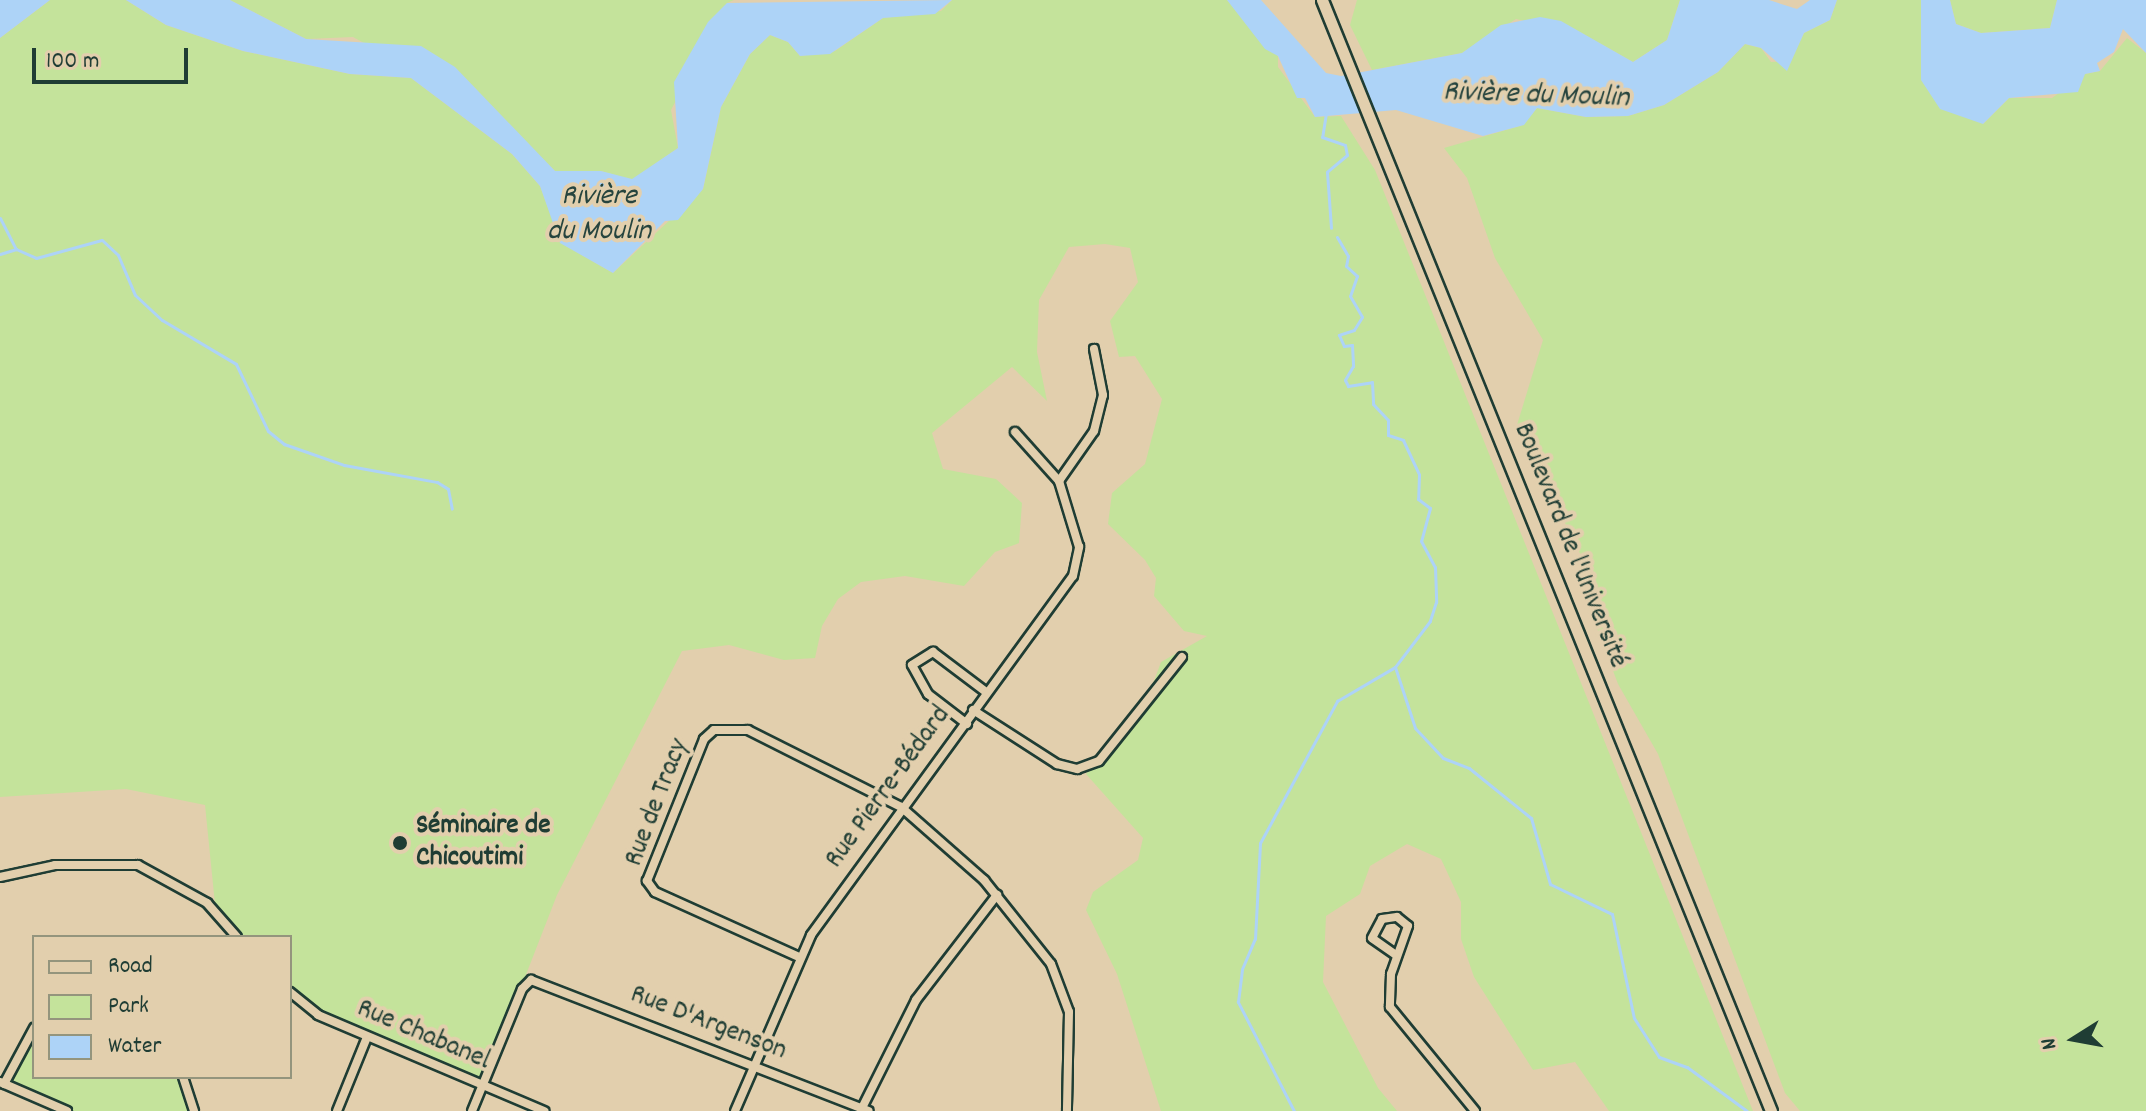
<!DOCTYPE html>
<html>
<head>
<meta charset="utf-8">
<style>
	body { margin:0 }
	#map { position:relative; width:2146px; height:1111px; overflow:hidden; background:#e2cfad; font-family:Dekko,sans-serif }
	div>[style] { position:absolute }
	.green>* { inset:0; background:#c4e39b }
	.water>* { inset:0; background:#add3f7 }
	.stream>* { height:3px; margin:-1.5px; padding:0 1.5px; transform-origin:1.5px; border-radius:1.5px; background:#add3f7 }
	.roads { filter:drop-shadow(2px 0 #1f3d34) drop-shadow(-2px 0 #1f3d34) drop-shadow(0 2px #1f3d34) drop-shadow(0 -2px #1f3d34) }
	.street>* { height:8px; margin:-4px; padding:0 4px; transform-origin:4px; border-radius:4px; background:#e2cfad }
	.secondary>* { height:11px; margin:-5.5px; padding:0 5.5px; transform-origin:5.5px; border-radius:5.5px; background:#e2cfad }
	.dots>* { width:22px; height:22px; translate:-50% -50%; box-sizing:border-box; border:4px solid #e2cfad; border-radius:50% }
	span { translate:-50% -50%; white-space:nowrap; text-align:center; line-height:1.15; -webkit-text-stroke:8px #e2cfad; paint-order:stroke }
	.street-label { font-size:28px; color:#1f3d34 }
	.poi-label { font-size:28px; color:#1f3d34; font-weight:700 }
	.left { translate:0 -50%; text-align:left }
	.water-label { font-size:30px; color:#26443e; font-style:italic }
	.legend { position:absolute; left:32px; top:935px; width:260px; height:144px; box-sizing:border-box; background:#e2cfad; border:2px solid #94957d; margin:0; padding:10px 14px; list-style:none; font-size:24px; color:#1f3d34 }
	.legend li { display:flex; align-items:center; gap:16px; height:40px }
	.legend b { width:40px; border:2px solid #94957d }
	.north { position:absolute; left:2034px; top:999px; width:80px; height:80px; -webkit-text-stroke:6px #e2cfad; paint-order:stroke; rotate:259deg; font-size:22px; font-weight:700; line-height:32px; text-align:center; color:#1f3d34 }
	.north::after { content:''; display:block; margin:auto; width:28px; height:36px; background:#1f3d34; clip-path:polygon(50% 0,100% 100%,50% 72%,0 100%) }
	.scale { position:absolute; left:32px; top:48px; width:156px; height:36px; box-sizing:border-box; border:4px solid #1f3d34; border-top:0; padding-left:10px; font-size:24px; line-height:28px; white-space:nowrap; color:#1f3d34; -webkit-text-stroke:6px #e2cfad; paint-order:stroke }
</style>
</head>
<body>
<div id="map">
	<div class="green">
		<i style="clip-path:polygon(50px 0,126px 0,166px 25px,243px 51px,350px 74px,411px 78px,512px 154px,540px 186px,561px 243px,613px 273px,703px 189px,721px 107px,750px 54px,770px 35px,788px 42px,800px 56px,835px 51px,883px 18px,941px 11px,952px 0,1227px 0,1278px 56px,1278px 67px,1315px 117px,1341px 116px,1375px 170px,1753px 1111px,1609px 1111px,1575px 1062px,1533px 1070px,1474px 977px,1461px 939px,1461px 902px,1441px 859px,1407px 844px,1370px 866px,1360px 894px,1326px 916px,1323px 982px,1378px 1088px,1397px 1111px,1161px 1111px,1117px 974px,1086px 910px,1093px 892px,1138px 860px,1143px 838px,1086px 774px,1148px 697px,1161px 662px,1207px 636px,1184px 631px,1154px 596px,1156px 578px,1145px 560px,1108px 524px,1112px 493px,1145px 464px,1162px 399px,1135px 356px,1119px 357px,1110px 321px,1138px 282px,1130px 248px,1105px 244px,1069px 247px,1039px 300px,1037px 352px,1047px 401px,1012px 367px,932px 433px,943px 469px,996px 479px,1022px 503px,1019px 543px,995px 552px,964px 586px,905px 576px,861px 582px,838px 599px,822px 626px,815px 658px,784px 660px,729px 645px,682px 651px,557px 895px,483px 1085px,318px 1015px,290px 992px,290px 937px,237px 937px,216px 914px,205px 805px,126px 789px,0 797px,0 38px)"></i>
		<i style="clip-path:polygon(230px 0,734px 0,727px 3px,671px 110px,678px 148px,632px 180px,601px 171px,555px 171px,496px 115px,353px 37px,306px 39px)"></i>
		<i style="clip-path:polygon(1357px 0,1680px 0,1667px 40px,1633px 62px,1583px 34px,1516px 19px,1462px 53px,1372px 70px,1350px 25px)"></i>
		<i style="clip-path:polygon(1837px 0,1921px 0,1983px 124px,2009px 98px,2052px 98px,2085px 74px,2100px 71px,2127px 38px,2146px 53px,2146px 1111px,1800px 1111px,1785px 1093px,1658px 754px,1618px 684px,1591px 612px,1589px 572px,1517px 425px,1543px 340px,1495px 258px,1467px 178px,1444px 148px,1523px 125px,1537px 108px,1586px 117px,1628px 116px,1664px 105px,1718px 72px,1745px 44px,1761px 48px,1771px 62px,1790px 61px,1804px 33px,1830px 20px)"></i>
		<i style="clip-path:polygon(1950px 0,2057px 0,2050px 28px,1981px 33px,1956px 24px)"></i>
		<i style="clip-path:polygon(34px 1028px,34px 1077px,183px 1077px,194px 1111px,67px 1111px,4px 1084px)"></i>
	</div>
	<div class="water">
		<i style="clip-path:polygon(0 0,50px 0,0 38px)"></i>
		<i style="clip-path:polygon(126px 0,230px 0,306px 39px,421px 46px,455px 67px,555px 171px,601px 171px,632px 179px,678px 148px,674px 82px,708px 22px,727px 3px,952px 0,935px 14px,883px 18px,830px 54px,800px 56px,788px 42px,770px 35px,750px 54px,721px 107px,703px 189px,678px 220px,665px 221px,613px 273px,560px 243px,540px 186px,512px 154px,411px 78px,350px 74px,243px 51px,166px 25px)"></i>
		<i style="clip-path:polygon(1227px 0,1261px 0,1326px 73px,1341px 76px,1462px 53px,1501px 25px,1540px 17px,1561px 21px,1633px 62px,1667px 40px,1680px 0,1769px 0,1797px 9px,1810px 0,1837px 0,1830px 20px,1804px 33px,1787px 71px,1761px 48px,1745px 44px,1718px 72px,1664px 105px,1628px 116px,1586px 117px,1537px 108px,1524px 125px,1483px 136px,1396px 110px,1315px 117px,1305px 98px,1297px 98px,1278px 56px,1265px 49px)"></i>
		<i style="clip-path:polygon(1921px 0,1950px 0,1956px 24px,1981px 33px,2050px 28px,2057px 0,2146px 0,2146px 53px,2123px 29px,2114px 52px,2097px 63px,2100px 71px,2085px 74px,2078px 92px,2009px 98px,1983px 124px,1940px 109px,1921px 80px)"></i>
	</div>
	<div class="stream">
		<i style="left:1326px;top:113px;width:24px;rotate:99deg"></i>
		<i style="left:1322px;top:137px;width:24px;rotate:19deg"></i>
		<i style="left:1345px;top:145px;width:10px;rotate:79deg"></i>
		<i style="left:1347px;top:155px;width:26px;rotate:140deg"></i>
		<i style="left:1327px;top:172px;width:56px;rotate:85.9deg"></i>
		<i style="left:0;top:218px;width:35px;rotate:63deg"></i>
		<i style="left:16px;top:249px;width:22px;rotate:24deg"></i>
		<i style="left:36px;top:258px;width:68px;rotate:-15.3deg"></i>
		<i style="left:102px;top:240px;width:22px;rotate:43deg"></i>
		<i style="left:118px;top:255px;width:43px;rotate:67deg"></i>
		<i style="left:135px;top:295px;width:37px;rotate:43deg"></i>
		<i style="left:162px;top:320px;width:86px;rotate:30.7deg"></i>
		<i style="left:236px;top:364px;width:74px;rotate:64.5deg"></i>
		<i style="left:268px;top:431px;width:21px;rotate:39deg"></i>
		<i style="left:284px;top:444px;width:64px;rotate:19.3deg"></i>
		<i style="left:344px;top:465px;width:95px;rotate:10.4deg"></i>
		<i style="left:437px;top:482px;width:13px;rotate:32deg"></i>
		<i style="left:448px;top:489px;width:20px;rotate:79deg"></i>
		<i style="left:1337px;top:237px;width:22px;rotate:60deg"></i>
		<i style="left:1348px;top:256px;width:10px;rotate:101deg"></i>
		<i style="left:1346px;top:266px;width:15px;rotate:42deg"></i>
		<i style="left:1357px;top:276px;width:21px;rotate:109deg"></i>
		<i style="left:1350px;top:296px;width:24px;rotate:60deg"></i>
		<i style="left:1362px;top:317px;width:15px;rotate:122deg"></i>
		<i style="left:1354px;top:330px;width:16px;rotate:162deg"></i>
		<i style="left:1339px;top:335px;width:12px;rotate:66deg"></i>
		<i style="left:1344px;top:346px;width:8px;rotate:-7deg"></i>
		<i style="left:1352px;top:345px;width:21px;rotate:87deg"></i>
		<i style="left:1353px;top:366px;width:16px;rotate:120deg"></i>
		<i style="left:1345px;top:380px;width:7px;rotate:63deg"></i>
		<i style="left:1348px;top:386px;width:24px;rotate:-9deg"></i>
		<i style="left:1372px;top:382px;width:22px;rotate:87deg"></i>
		<i style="left:1373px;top:404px;width:22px;rotate:47deg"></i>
		<i style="left:1388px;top:420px;width:15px;rotate:90deg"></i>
		<i style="left:1388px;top:435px;width:16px;rotate:18deg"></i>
		<i style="left:1403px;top:440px;width:38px;rotate:65deg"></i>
		<i style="left:1419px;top:475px;width:24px;rotate:92deg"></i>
		<i style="left:1418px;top:499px;width:15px;rotate:37deg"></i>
		<i style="left:1430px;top:508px;width:34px;rotate:105deg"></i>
		<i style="left:1421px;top:541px;width:30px;rotate:62deg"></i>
		<i style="left:1435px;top:567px;width:35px;rotate:88deg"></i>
		<i style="left:1436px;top:602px;width:20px;rotate:108deg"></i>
		<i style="left:1430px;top:621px;width:58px;rotate:127.3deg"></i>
		<i style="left:1395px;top:667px;width:64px;rotate:71.8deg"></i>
		<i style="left:1415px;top:728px;width:41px;rotate:47deg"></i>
		<i style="left:1443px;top:758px;width:28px;rotate:21deg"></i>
		<i style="left:1469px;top:768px;width:80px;rotate:38.9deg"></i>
		<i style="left:1531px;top:818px;width:69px;rotate:73.9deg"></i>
		<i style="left:1550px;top:884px;width:69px;rotate:25.8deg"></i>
		<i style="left:1612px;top:914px;width:106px;rotate:78.1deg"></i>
		<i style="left:1634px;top:1018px;width:46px;rotate:57.3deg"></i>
		<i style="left:1659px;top:1057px;width:30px;rotate:20deg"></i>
		<i style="left:1687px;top:1067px;width:74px;rotate:36.3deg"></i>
		<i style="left:0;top:254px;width:17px;rotate:-17deg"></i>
		<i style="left:1294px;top:1111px;width:123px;rotate:-117.2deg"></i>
		<i style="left:1238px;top:1002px;width:33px;rotate:-83deg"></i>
		<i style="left:1242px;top:969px;width:33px;rotate:-67deg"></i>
		<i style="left:1255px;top:939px;width:96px;rotate:-87deg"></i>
		<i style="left:1260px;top:843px;width:162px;rotate:-61.5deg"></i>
		<i style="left:1337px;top:701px;width:67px;rotate:-30.4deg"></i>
	</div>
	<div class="roads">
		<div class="street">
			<i style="left:1015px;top:432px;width:66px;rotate:48.1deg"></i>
			<i style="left:973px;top:710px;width:100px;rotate:32.7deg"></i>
			<i style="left:1057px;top:764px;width:21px;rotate:14deg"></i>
			<i style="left:1077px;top:769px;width:23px;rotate:-20deg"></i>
			<i style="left:1099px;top:761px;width:133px;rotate:-51.4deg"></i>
			<i style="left:967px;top:724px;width:49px;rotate:-142.4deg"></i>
			<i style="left:928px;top:694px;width:33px;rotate:-119deg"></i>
			<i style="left:912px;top:665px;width:25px;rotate:-32deg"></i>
			<i style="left:933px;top:652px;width:66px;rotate:37deg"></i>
			<i style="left:0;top:877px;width:56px;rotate:-12.3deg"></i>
			<i style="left:55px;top:865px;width:83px"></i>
			<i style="left:138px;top:865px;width:79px;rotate:28.8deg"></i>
			<i style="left:207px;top:903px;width:45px;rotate:48.6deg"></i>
			<i style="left:1396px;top:955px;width:29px;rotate:-145deg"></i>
			<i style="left:1372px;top:938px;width:21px;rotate:-62deg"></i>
			<i style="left:1382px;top:919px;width:15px;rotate:-8deg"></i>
			<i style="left:1397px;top:917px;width:14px;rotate:39deg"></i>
			<i style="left:1408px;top:926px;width:51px;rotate:109.5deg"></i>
			<i style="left:1391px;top:974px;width:33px;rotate:92deg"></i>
			<i style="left:1390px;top:1007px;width:134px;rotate:50.7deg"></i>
			<i style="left:799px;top:957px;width:158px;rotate:-155.7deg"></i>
			<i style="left:655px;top:892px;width:14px;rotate:-126deg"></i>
			<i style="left:647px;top:881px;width:153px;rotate:-68.1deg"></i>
			<i style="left:704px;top:739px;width:13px;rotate:-42deg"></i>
			<i style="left:714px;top:730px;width:34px"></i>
			<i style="left:748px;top:730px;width:171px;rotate:26.7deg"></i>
			<i style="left:901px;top:807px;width:111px;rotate:41.3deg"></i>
			<i style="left:984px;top:880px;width:107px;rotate:51.4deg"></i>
			<i style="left:1051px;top:964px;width:51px;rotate:69.4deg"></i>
			<i style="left:1069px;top:1012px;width:99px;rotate:91.2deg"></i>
			<i style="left:290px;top:992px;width:36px;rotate:39deg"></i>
			<i style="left:318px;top:1015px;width:246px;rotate:23deg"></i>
			<i style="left:183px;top:1077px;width:36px;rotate:72deg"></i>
			<i style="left:0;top:1082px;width:73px;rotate:23.4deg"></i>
			<i style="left:4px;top:1084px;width:64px;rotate:-61.8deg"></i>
			<i style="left:862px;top:1108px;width:121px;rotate:-63.4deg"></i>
			<i style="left:916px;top:1000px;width:133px;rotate:-52.4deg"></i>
			<i style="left:337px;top:1111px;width:80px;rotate:-67.9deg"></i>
			<i style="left:472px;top:1111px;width:132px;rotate:-67.7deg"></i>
			<i style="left:522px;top:989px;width:13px;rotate:-45deg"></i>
			<i style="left:531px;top:980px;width:362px;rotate:21.2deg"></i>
			<i style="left:735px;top:1111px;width:192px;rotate:-66.6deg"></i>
			<i style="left:811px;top:935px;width:444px;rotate:-53.9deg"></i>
			<i style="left:1073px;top:576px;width:30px;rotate:-78deg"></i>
			<i style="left:1079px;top:547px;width:69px;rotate:-106.9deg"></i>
			<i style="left:1059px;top:481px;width:61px;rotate:-55deg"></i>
			<i style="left:1094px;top:431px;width:37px;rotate:-76deg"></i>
			<i style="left:1103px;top:395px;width:47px;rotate:-101.1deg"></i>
		</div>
		<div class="secondary">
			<i style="left:1322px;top:0;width:1198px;rotate:67.99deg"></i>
		</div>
	</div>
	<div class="dots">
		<i style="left:400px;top:843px;background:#1f3d34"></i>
	</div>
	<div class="street-label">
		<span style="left:1569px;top:546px;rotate:68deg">Boulevard de l'Université</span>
		<span style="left:889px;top:788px;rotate:-54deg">Rue Pierre-Bédard</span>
		<span style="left:658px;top:803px;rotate:-69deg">Rue de Tracy</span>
		<span style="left:708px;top:1024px;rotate:21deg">Rue D'Argenson</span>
		<span style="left:423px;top:1036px;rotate:23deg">Rue Chabanel</span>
	</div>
	<div class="poi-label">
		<span class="left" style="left:416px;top:843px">Séminaire de<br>Chicoutimi</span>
	</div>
	<div class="water-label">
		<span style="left:1536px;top:97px;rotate:2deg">Rivière du Moulin</span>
		<span style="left:599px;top:215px">Rivière<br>du Moulin</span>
	</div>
	<ul class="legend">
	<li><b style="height:10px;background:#e2cfad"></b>Road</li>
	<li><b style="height:22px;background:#c4e39b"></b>Park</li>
	<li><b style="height:22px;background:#add3f7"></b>Water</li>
	</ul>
	<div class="north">N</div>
	<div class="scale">100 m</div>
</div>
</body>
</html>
